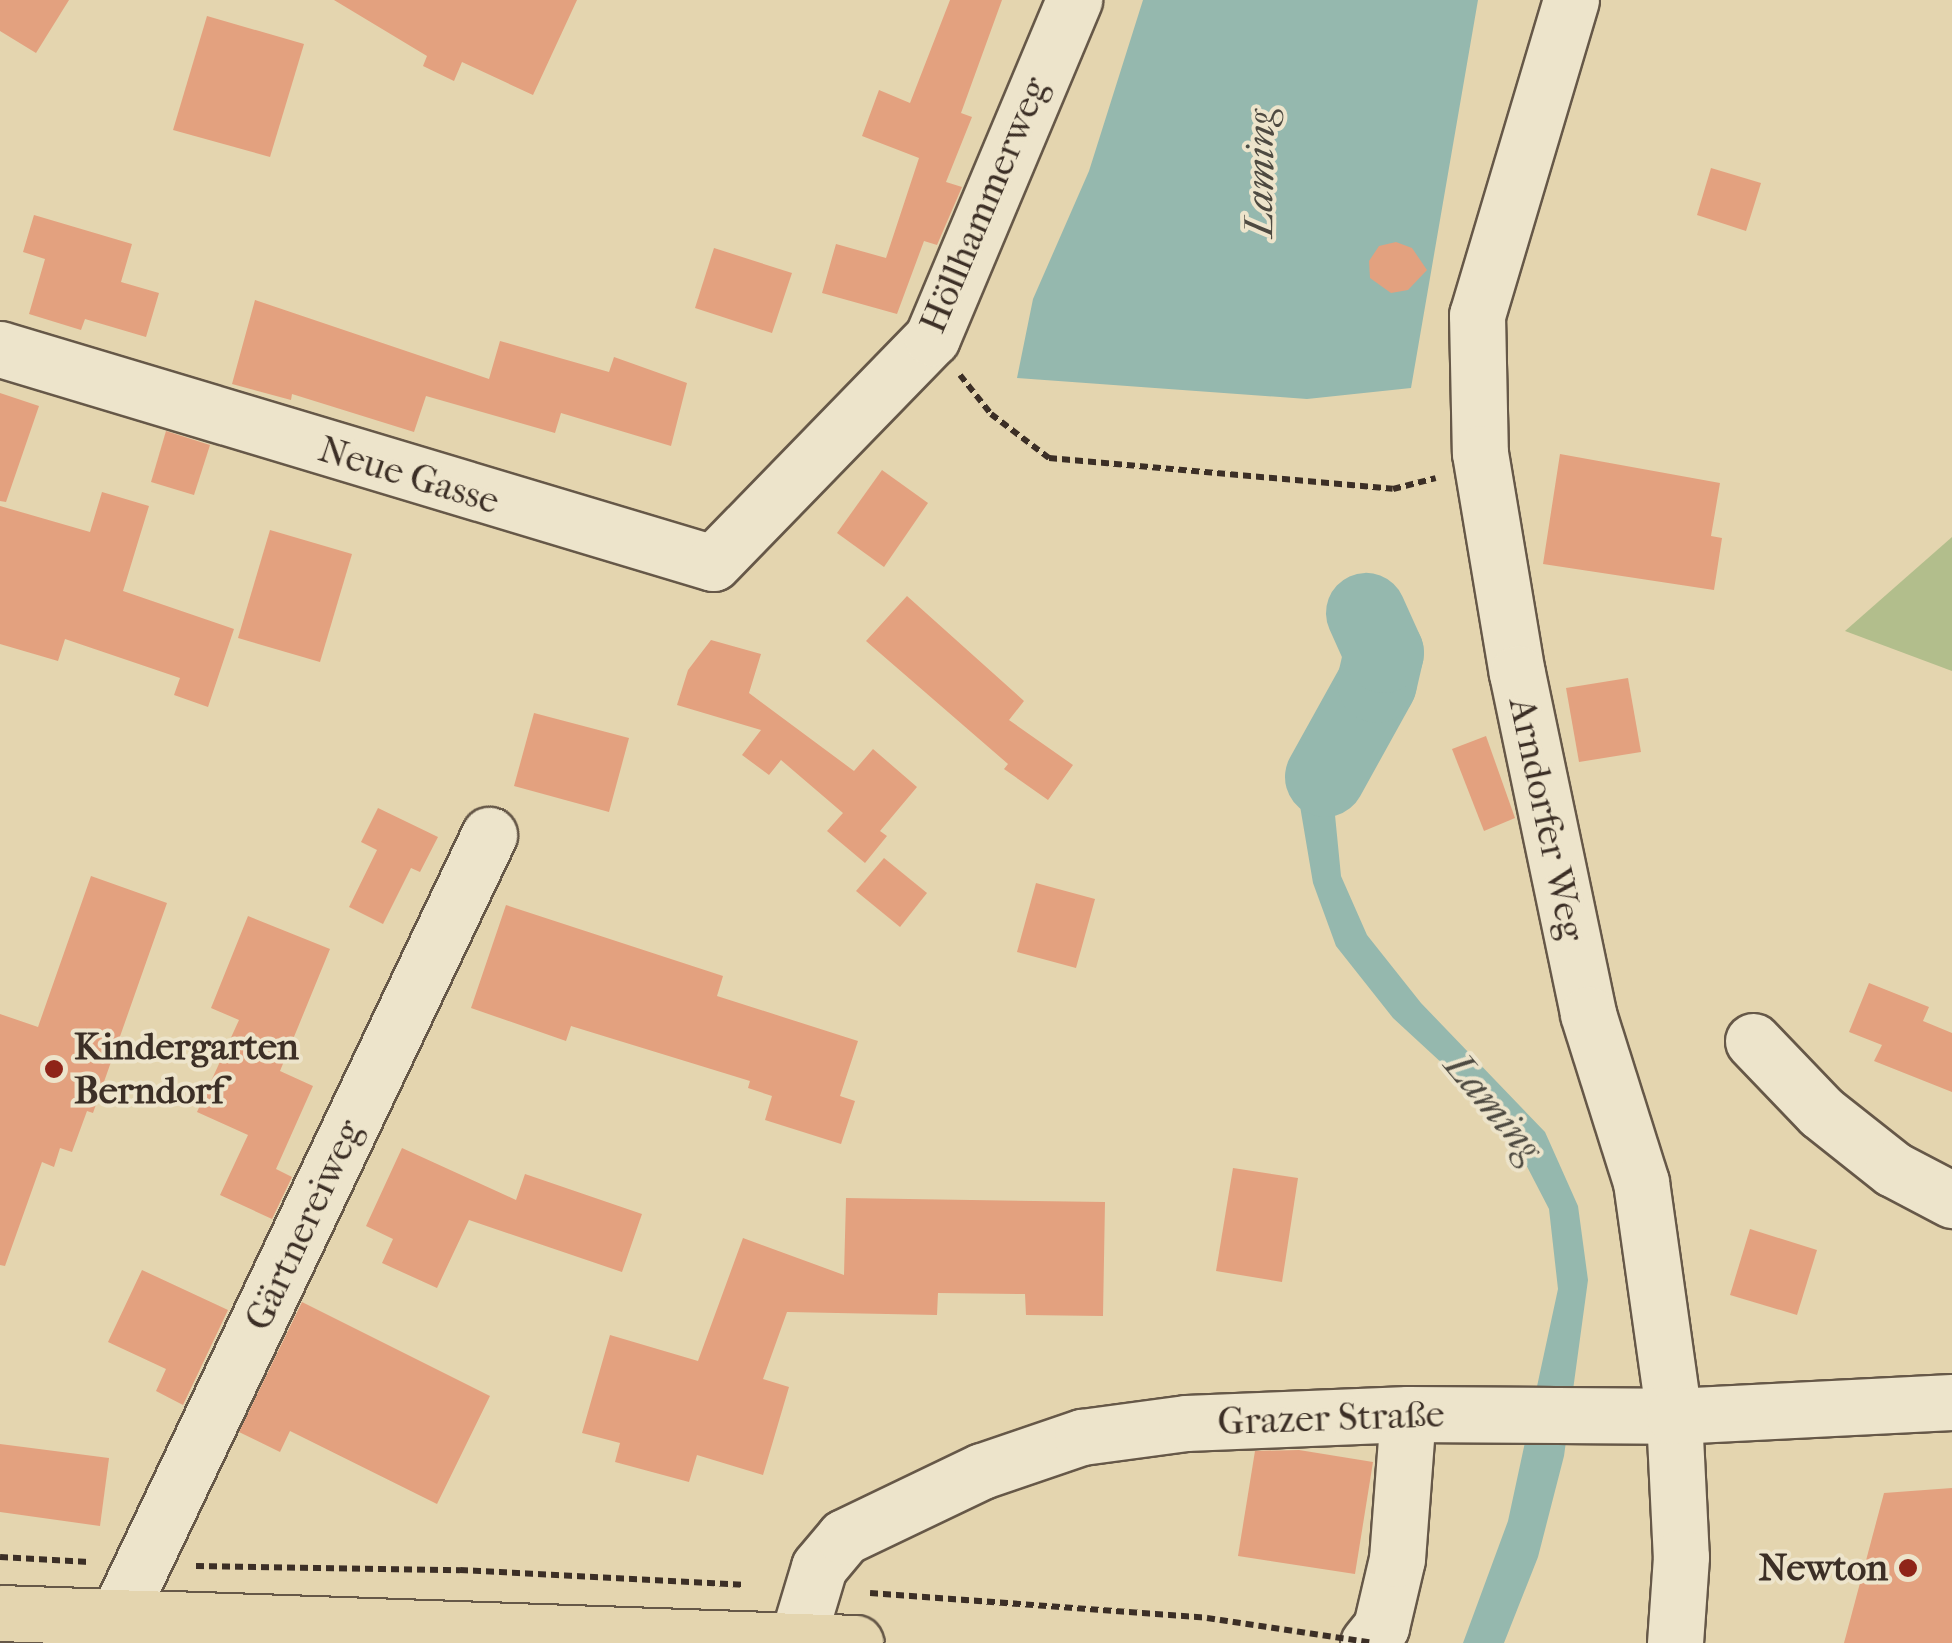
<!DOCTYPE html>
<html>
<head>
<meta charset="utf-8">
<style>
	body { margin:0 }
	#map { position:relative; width:1952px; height:1643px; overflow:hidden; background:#e4d5af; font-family:"IM FELL French Canon",serif }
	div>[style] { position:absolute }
	.green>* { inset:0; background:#b2be8c }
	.water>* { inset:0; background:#95b8ae }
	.river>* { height:80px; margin:-40px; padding:0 40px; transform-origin:40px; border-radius:40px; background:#95b8ae }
	.building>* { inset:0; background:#e3a17f }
	.path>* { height:6px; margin-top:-3px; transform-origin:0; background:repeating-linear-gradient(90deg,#3c2f26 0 8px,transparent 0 13px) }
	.roads { filter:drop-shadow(2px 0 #665848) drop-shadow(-2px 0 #665848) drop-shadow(0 2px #665848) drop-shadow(0 -2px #665848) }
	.minor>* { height:55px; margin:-27.5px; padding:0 27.5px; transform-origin:27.5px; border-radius:27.5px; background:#ede4cb }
	.major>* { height:55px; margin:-27.5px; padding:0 27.5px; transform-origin:27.5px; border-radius:27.5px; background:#e4d5af }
	.path-bridge>* { height:6px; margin-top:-3px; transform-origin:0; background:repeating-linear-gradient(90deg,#3c2f26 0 8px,transparent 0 13px) }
	.dots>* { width:28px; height:28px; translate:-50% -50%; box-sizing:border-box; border:5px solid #ede4cb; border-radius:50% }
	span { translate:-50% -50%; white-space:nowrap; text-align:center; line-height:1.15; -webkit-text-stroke:8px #ede4cb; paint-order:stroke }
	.street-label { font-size:38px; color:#3c2f26 }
	.poi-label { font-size:38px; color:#3c2f26; font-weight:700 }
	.left { translate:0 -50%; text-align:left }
	.right { translate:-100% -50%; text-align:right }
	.water-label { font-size:40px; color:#4e4a41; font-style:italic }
</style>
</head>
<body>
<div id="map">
	<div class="green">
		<i style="clip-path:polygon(1952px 537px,1952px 671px,1845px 631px)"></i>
	</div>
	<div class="water">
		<i style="clip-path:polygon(1143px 0,1478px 0,1411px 388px,1307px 399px,1017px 378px,1033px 299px,1089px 171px)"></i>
		<i style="clip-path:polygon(1366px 675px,1395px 692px,1343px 772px,1335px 815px,1341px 876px,1367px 935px,1421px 1003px,1545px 1132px,1578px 1206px,1588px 1280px,1564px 1456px,1538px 1557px,1504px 1643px,1463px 1643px,1508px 1521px,1558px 1289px,1549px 1209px,1519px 1151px,1470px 1089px,1393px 1018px,1336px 946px,1313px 883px,1300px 806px,1321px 746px)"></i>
	</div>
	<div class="river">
		<i style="left:1325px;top:777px;width:107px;rotate:-61deg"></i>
		<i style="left:1377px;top:683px;width:31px;rotate:-77deg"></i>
		<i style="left:1384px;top:653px;width:44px;rotate:-114.2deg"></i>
	</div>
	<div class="building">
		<i style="clip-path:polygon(0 0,69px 0,36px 53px,0 31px)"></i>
		<i style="clip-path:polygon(334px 0,577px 0,533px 95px,462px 62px,454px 81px,423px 66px,427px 56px)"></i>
		<i style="clip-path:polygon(950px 0,1002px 0,961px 113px,972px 117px,946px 182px,962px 187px,937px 245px,924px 241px,897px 314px,822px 293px,836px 244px,886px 258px,919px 158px,862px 136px,879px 90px,910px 103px)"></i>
		<i style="clip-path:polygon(207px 16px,304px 44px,270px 157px,173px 130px)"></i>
		<i style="clip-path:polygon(1711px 168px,1761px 183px,1746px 231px,1697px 215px)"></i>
		<i style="clip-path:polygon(34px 215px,132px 244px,121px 282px,159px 293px,146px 337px,85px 319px,81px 330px,29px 314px,45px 259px,23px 252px)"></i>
		<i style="clip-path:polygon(1396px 242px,1412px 248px,1427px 270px,1408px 290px,1391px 293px,1370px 278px,1369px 261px,1379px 246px)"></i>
		<i style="clip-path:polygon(714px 248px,792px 273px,772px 333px,695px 308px)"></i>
		<i style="clip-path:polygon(255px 300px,489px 379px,500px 341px,609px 372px,614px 357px,687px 383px,671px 446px,561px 413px,555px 433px,426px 396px,414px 432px,292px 394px,291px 400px,232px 384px)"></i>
		<i style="clip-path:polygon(0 393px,39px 406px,6px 502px,0 501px)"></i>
		<i style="clip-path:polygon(166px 431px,210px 445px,194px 495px,151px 482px)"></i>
		<i style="clip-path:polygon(1560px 454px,1720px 483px,1711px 536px,1722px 538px,1714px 590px,1543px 564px)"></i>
		<i style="clip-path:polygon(882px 470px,928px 503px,884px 567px,837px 533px)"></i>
		<i style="clip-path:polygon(102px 492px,149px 506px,123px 591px,234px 629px,208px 707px,174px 695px,180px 678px,65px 639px,58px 661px,0 644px,0 506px,90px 532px)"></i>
		<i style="clip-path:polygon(270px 530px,352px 554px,320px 662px,238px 638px)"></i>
		<i style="clip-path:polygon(907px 596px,1024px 701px,1009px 720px,1073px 765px,1048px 800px,1004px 769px,1008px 764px,866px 641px)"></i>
		<i style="clip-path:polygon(711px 640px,761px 654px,749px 693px,854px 771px,873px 749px,917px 787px,880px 831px,887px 836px,865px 863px,827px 831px,843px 813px,781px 760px,769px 775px,742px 755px,761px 730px,677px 705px,688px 670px)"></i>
		<i style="clip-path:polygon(1628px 678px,1641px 752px,1579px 762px,1566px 688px)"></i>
		<i style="clip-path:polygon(534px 713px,629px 738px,609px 812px,514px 786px)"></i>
		<i style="clip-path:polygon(1486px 736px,1515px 818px,1484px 831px,1452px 749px)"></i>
		<i style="clip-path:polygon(378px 808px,438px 837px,420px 872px,411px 868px,383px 924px,349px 907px,377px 850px,361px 842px)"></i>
		<i style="clip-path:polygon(884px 858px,927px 893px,900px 927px,856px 891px)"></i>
		<i style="clip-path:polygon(91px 876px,167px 903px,93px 1113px,87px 1111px,72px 1152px,60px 1148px,54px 1167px,42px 1162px,5px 1266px,0 1265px,0 1014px,38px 1027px)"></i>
		<i style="clip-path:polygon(1036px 883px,1095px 899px,1076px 968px,1017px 952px)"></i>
		<i style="clip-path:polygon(506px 905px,723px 976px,717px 996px,858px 1041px,840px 1096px,855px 1101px,841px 1144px,765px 1120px,772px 1096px,748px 1088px,750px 1081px,571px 1026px,566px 1041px,471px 1008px)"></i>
		<i style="clip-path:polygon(248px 916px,330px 949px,280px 1071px,313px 1086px,276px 1169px,292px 1177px,272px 1219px,220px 1195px,248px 1135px,197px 1112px,239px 1020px,211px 1008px)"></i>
		<i style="clip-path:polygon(1869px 983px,1929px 1007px,1923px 1021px,1952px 1033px,1952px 1092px,1874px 1061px,1882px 1045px,1849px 1032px)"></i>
		<i style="clip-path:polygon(402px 1148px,516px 1200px,525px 1174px,642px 1214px,622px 1272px,469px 1220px,437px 1288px,382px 1263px,393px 1239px,366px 1226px)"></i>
		<i style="clip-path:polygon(1233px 1168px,1298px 1178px,1282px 1282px,1216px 1271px)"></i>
		<i style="clip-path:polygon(846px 1198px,1105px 1202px,1103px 1316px,1026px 1315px,1025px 1294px,938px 1293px,937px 1315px,787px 1312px,763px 1379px,789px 1387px,763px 1475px,697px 1455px,689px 1482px,615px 1462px,620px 1443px,582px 1433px,610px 1335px,698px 1361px,743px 1238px,844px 1275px)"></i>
		<i style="clip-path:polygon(1750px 1229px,1817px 1250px,1797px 1315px,1730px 1295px)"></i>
		<i style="clip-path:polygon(142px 1270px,228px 1310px,183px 1405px,156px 1391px,166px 1369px,108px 1342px)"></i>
		<i style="clip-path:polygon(302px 1302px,490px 1396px,437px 1504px,290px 1431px,280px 1452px,239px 1432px)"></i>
		<i style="clip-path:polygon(0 1444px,109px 1458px,100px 1526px,0 1512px)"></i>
		<i style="clip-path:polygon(1299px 1450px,1373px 1462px,1355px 1574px,1238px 1556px,1255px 1451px)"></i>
		<i style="clip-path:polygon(1952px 1488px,1952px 1643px,1844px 1643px,1884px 1493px)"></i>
	</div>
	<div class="path">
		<i style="left:960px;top:375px;width:50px;rotate:51.5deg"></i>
		<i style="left:991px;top:414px;width:73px;rotate:37.2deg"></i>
		<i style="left:1049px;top:458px;width:345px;rotate:5.1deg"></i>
		<i style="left:1393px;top:489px;width:44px;rotate:-14.3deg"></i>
		<i style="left:0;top:1557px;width:89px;rotate:3.2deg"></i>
		<i style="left:196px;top:1566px;width:264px;rotate:0.9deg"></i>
		<i style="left:460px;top:1570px;width:283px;rotate:3deg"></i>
		<i style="left:870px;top:1593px;width:338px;rotate:4.2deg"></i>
	</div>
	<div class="roads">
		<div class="minor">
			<i style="left:1571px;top:0;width:329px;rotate:106.6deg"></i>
			<i style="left:1477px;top:315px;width:138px;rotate:88.8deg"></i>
			<i style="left:1480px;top:453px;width:223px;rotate:80.5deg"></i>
			<i style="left:1517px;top:673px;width:348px;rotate:78.2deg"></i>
			<i style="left:1588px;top:1014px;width:176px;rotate:72.5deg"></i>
			<i style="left:1641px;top:1182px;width:236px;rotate:82deg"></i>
			<i style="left:1674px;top:1416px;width:141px;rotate:87.2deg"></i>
			<i style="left:1681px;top:1557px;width:86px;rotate:94deg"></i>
			<i style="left:0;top:349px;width:744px;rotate:16.71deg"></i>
			<i style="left:713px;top:563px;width:314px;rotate:-45.8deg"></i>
			<i style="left:932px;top:338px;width:367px;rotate:-67.2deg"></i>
			<i style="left:1753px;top:1041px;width:98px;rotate:46.2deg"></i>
			<i style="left:1821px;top:1112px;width:92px;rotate:38.4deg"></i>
			<i style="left:1893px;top:1169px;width:67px;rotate:27.7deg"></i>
			<i style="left:118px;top:1615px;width:864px;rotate:-64.56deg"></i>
			<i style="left:798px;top:1637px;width:73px;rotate:-73.3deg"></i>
			<i style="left:819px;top:1567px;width:39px;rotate:-50deg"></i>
			<i style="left:844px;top:1537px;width:153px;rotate:-25.6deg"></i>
			<i style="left:982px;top:1471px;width:106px;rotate:-18.8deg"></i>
			<i style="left:1082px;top:1437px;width:105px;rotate:-7.7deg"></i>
			<i style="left:1186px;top:1423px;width:222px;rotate:-2.3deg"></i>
			<i style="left:1408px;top:1414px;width:266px;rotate:0.4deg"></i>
			<i style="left:1674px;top:1416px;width:278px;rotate:-2.9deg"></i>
			<i style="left:1368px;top:1643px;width:21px;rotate:-51deg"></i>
			<i style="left:1381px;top:1627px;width:70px;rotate:-76.8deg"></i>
			<i style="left:1397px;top:1559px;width:145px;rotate:-85.7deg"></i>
		</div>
		<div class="major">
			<i style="left:0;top:1613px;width:856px;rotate:2.01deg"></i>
		</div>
	</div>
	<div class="path-bridge">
		<i style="left:1207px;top:1618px;width:169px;rotate:8.5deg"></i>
	</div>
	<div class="dots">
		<i style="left:54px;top:1069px;background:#8f2418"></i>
		<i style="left:1908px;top:1568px;background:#8f2418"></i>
	</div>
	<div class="street-label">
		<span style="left:984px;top:205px;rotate:-67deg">Höllhammerweg</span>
		<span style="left:409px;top:475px;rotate:17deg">Neue Gasse</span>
		<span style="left:1547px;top:819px;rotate:78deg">Arndorfer Weg</span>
		<span style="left:304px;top:1225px;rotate:-65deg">Gärtnereiweg</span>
		<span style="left:1331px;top:1418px;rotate:-2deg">Grazer Straße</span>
	</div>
	<div class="poi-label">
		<span class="left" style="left:74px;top:1069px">Kindergarten<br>Berndorf</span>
		<span class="right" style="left:1888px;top:1568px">Newton</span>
	</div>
	<div class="water-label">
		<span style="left:1260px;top:173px;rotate:-89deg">Laming</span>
		<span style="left:1494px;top:1107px;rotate:50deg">Laming</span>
	</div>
</div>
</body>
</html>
